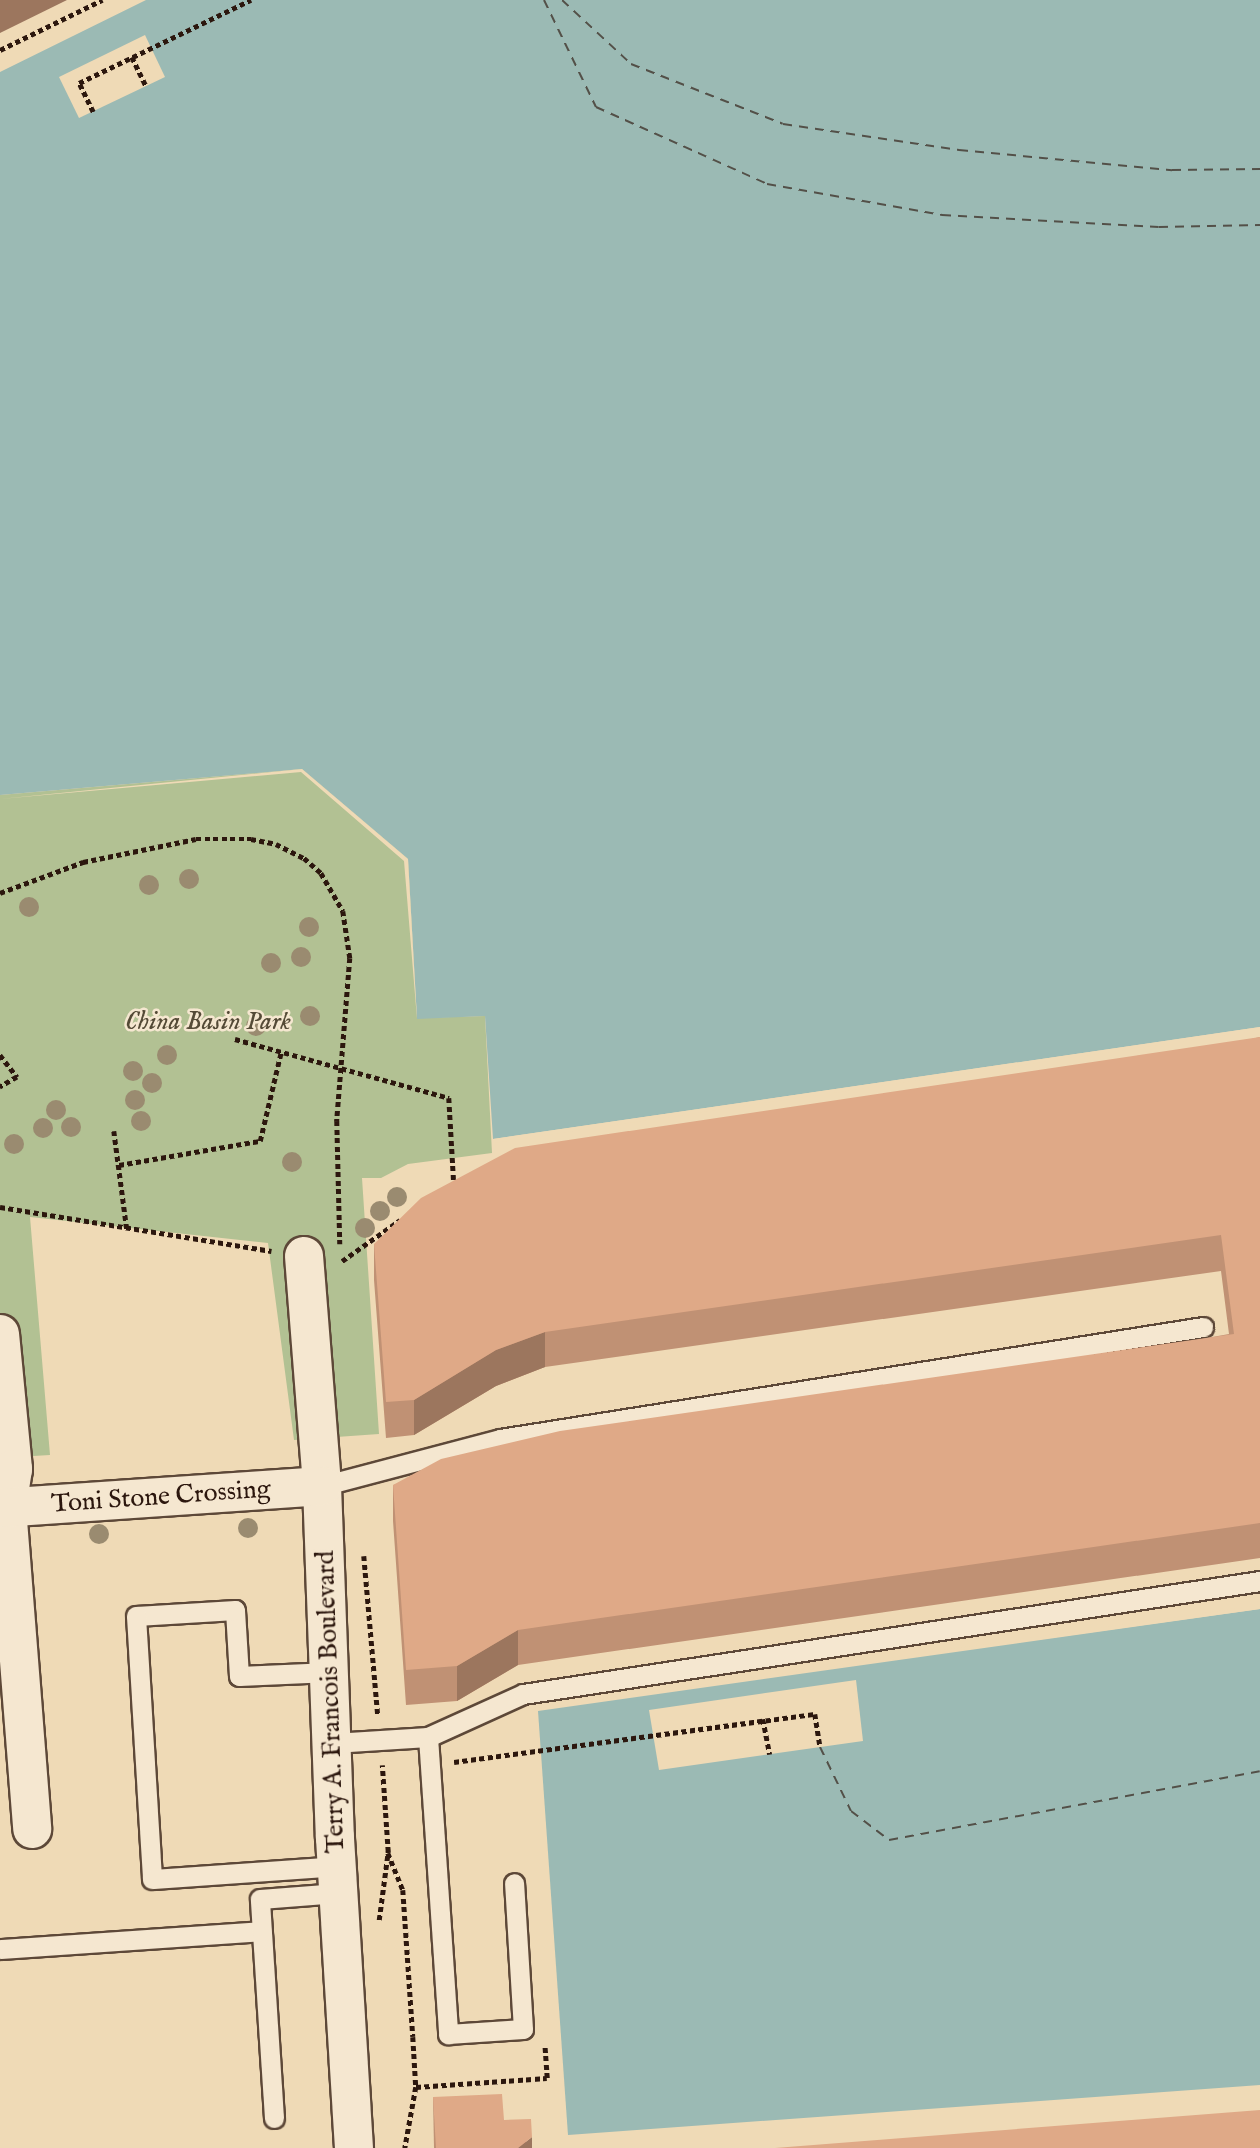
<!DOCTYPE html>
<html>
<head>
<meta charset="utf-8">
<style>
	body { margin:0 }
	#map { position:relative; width:1260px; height:2148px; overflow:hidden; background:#efdab6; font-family:"IM FELL English",serif }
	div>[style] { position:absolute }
	.green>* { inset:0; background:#b2c193 }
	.water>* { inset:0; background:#9bbab4 }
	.pier>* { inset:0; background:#efdab6 }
	.ferry>* { height:2px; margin-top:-1px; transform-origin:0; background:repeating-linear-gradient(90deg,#535048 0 9px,transparent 0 16px) }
	.path>* { height:4.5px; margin-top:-2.25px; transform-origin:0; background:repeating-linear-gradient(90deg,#2c170e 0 5px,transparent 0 8.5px) }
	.roads { filter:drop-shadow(2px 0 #5d4838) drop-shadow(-2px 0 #5d4838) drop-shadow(0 2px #5d4838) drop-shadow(0 -2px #5d4838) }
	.service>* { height:19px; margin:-9.5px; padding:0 9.5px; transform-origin:9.5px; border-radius:9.5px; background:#f5e7d0 }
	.minor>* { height:38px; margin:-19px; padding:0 19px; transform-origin:19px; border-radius:19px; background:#f5e7d0 }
	.trees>* { width:20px; height:20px; margin:-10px; border-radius:50%; background:#9a8b70 }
	.wall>* { inset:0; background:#c09174 }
	.shaded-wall>* { inset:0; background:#9c765e }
	.building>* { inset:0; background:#dfa987 }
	span { translate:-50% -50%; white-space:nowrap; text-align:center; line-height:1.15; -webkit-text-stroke:5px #f5e7d0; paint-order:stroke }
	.park-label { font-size:26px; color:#544a36; font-style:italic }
	.street-label { font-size:26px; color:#2c170e }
</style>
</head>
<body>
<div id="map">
	<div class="green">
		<i style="clip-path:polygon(302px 769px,408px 859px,417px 1018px,485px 1016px,492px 1153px,408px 1164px,381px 1178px,362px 1178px,379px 1434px,294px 1440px,268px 1243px,30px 1217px,50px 1455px,0 1458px,0 795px)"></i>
	</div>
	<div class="water">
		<i style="clip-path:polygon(146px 0,1260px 0,1260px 1027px,493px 1139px,485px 1016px,417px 1019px,408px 859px,302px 769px,0 795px,0 72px)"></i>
		<i style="clip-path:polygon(1260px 1609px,1260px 2085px,568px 2135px,538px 1711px)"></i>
	</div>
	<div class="pier">
		<i style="clip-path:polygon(145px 35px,165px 77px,79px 118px,59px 77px)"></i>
		<i style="clip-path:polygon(302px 769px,408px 859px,417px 1019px,404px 861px,301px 772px,0 799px)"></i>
		<i style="clip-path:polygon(1260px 1027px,1260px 1030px,493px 1143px,493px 1139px)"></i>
		<i style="clip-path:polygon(1260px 1605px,1260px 1609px,535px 1709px,537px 1708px)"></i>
		<i style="clip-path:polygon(856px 1680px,863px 1741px,659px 1770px,649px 1710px)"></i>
	</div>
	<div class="ferry">
		<i style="left:544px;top:0;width:119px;rotate:64.1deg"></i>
		<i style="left:596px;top:107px;width:188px;rotate:24.2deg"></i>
		<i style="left:767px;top:184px;width:178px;rotate:10deg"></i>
		<i style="left:942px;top:215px;width:217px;rotate:3.2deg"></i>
		<i style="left:1159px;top:227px;width:101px;rotate:-1.1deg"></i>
		<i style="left:562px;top:0;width:94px;rotate:42.8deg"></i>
		<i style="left:631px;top:64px;width:163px;rotate:21.5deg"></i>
		<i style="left:783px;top:124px;width:178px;rotate:8.4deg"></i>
		<i style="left:959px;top:150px;width:214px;rotate:5.4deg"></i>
		<i style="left:1172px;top:170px;width:88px;rotate:-0.7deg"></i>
		<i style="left:820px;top:1747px;width:71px;rotate:64.2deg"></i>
		<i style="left:851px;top:1811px;width:48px;rotate:37.3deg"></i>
		<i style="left:889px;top:1840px;width:377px;rotate:-10.5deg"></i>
	</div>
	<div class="path">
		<i style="left:0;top:50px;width:114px;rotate:-26.1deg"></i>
		<i style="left:132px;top:57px;width:32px;rotate:64deg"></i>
		<i style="left:93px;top:112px;width:32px;rotate:-116deg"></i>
		<i style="left:79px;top:83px;width:191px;rotate:-25.8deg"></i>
		<i style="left:0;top:893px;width:89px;rotate:-20.5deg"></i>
		<i style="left:83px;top:862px;width:115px;rotate:-11.5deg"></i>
		<i style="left:196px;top:839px;width:55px"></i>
		<i style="left:251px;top:839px;width:25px;rotate:11deg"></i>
		<i style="left:276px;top:844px;width:31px;rotate:27deg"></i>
		<i style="left:304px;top:858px;width:23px;rotate:41deg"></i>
		<i style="left:321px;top:873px;width:44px;rotate:59.9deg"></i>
		<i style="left:343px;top:911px;width:48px;rotate:81.5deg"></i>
		<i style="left:350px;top:958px;width:164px;rotate:94.6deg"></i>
		<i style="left:337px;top:1121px;width:123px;rotate:88.6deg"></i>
		<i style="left:235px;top:1039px;width:222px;rotate:15.4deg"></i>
		<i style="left:449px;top:1098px;width:87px;rotate:86.7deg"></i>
		<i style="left:0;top:1055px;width:28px;rotate:52deg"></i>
		<i style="left:17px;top:1077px;width:20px;rotate:150deg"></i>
		<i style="left:114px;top:1131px;width:100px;rotate:82.5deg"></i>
		<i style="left:119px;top:1165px;width:143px;rotate:-9.7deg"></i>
		<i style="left:260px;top:1141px;width:91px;rotate:-76.7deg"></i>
		<i style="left:0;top:1207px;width:275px;rotate:9.2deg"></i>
		<i style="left:342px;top:1261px;width:71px;rotate:-35.3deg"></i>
		<i style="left:364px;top:1556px;width:160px;rotate:85deg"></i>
		<i style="left:763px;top:1719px;width:36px;rotate:79deg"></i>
		<i style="left:454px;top:1762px;width:364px;rotate:-7.6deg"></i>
		<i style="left:815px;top:1714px;width:33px;rotate:81deg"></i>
		<i style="left:388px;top:1853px;width:40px;rotate:68deg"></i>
		<i style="left:403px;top:1890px;width:147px;rotate:86.1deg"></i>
		<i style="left:413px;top:2037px;width:50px;rotate:86.6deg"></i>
		<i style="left:416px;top:2087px;width:62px;rotate:100.2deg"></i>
		<i style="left:379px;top:1920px;width:69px;rotate:-82.5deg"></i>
		<i style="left:388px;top:1852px;width:87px;rotate:-93.9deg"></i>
		<i style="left:416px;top:2087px;width:131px;rotate:-3.9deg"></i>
		<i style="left:547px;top:2078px;width:31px;rotate:-94deg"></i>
	</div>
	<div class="roads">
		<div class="service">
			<i style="left:322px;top:1486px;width:184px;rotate:-14.8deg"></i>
			<i style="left:500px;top:1439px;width:712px;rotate:-9.05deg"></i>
			<i style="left:330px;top:1672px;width:91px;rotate:177.5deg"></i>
			<i style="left:239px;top:1676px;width:66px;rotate:-93.5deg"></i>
			<i style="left:235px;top:1610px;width:99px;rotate:176.5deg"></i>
			<i style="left:136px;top:1616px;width:263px;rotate:86.5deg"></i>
			<i style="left:152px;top:1879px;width:185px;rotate:-4deg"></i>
			<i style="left:428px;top:1737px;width:298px;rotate:86.1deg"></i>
			<i style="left:448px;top:2034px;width:75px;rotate:-3.8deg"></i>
			<i style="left:523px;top:2029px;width:146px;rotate:-93.5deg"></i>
			<i style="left:333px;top:1743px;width:95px;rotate:-3.6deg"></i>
			<i style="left:428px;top:1737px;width:104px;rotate:-24.4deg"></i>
			<i style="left:523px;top:1694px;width:746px;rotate:-8.72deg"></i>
			<i style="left:0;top:1949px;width:262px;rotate:-3.9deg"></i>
			<i style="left:274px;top:2118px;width:219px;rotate:-93.7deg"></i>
			<i style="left:260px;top:1899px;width:78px;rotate:-4.4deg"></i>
		</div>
		<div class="minor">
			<i style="left:304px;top:1256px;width:231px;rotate:85.5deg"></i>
			<i style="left:322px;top:1486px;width:352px;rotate:87.9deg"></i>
			<i style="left:335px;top:1838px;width:311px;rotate:86.5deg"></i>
			<i style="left:0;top:1334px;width:136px;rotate:84.5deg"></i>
			<i style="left:13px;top:1469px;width:39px;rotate:99deg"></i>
			<i style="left:7px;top:1508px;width:322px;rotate:85.5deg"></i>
			<i style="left:0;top:1508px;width:323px;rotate:-3.9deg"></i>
		</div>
	</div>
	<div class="trees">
		<i style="left:189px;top:879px"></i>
		<i style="left:149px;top:885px"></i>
		<i style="left:29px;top:907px"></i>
		<i style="left:309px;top:927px"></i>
		<i style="left:301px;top:957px"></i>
		<i style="left:271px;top:963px"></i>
		<i style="left:310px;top:1016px"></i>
		<i style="left:256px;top:1026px"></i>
		<i style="left:167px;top:1055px"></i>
		<i style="left:133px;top:1071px"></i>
		<i style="left:152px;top:1083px"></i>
		<i style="left:135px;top:1100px"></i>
		<i style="left:56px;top:1110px"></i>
		<i style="left:141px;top:1121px"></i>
		<i style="left:71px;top:1127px"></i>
		<i style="left:43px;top:1128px"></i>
		<i style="left:14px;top:1144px"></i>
		<i style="left:292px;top:1162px"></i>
		<i style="left:397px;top:1197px"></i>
		<i style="left:380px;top:1211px"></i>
		<i style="left:365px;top:1228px"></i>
		<i style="left:248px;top:1528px"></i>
		<i style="left:99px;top:1534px"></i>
	</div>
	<div class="wall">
		<i style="clip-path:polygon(1260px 1037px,1260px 1558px,518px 1665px,457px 1701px,406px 1705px,393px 1521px,393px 1485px,1229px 1334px,1221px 1271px,545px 1367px,496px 1386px,414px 1435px,386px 1438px,374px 1280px,374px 1244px)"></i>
		<i style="clip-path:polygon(433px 2097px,504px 2120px,532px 2148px,434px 2148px)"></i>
	</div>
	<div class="shaded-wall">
		<i style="clip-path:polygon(0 0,67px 0,0 33px)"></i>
		<i style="clip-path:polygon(545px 1332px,545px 1367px,496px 1386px,414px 1435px,414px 1400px,496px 1350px)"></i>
		<i style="clip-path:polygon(518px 1630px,518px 1665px,457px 1701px,457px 1666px)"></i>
		<i style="clip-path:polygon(532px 2137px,532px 2148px,518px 2148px)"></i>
	</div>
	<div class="building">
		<i style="clip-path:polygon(1260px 1037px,1260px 1523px,518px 1630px,457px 1666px,406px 1670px,393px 1485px,441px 1459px,560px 1431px,1234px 1334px,1221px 1235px,545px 1332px,496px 1350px,414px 1400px,386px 1402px,374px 1244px,421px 1198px,515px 1148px)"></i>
		<i style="clip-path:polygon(502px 2094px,504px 2120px,531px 2119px,532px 2137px,518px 2148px,436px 2148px,433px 2097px)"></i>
		<i style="clip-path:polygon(1260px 2110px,1260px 2148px,775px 2148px)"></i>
	</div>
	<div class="park-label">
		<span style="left:208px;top:1022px">China Basin Park</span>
	</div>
	<div class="street-label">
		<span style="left:161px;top:1497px;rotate:-4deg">Toni Stone Crossing</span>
		<span style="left:331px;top:1702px;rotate:-92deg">Terry A. Francois Boulevard</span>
	</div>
</div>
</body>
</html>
